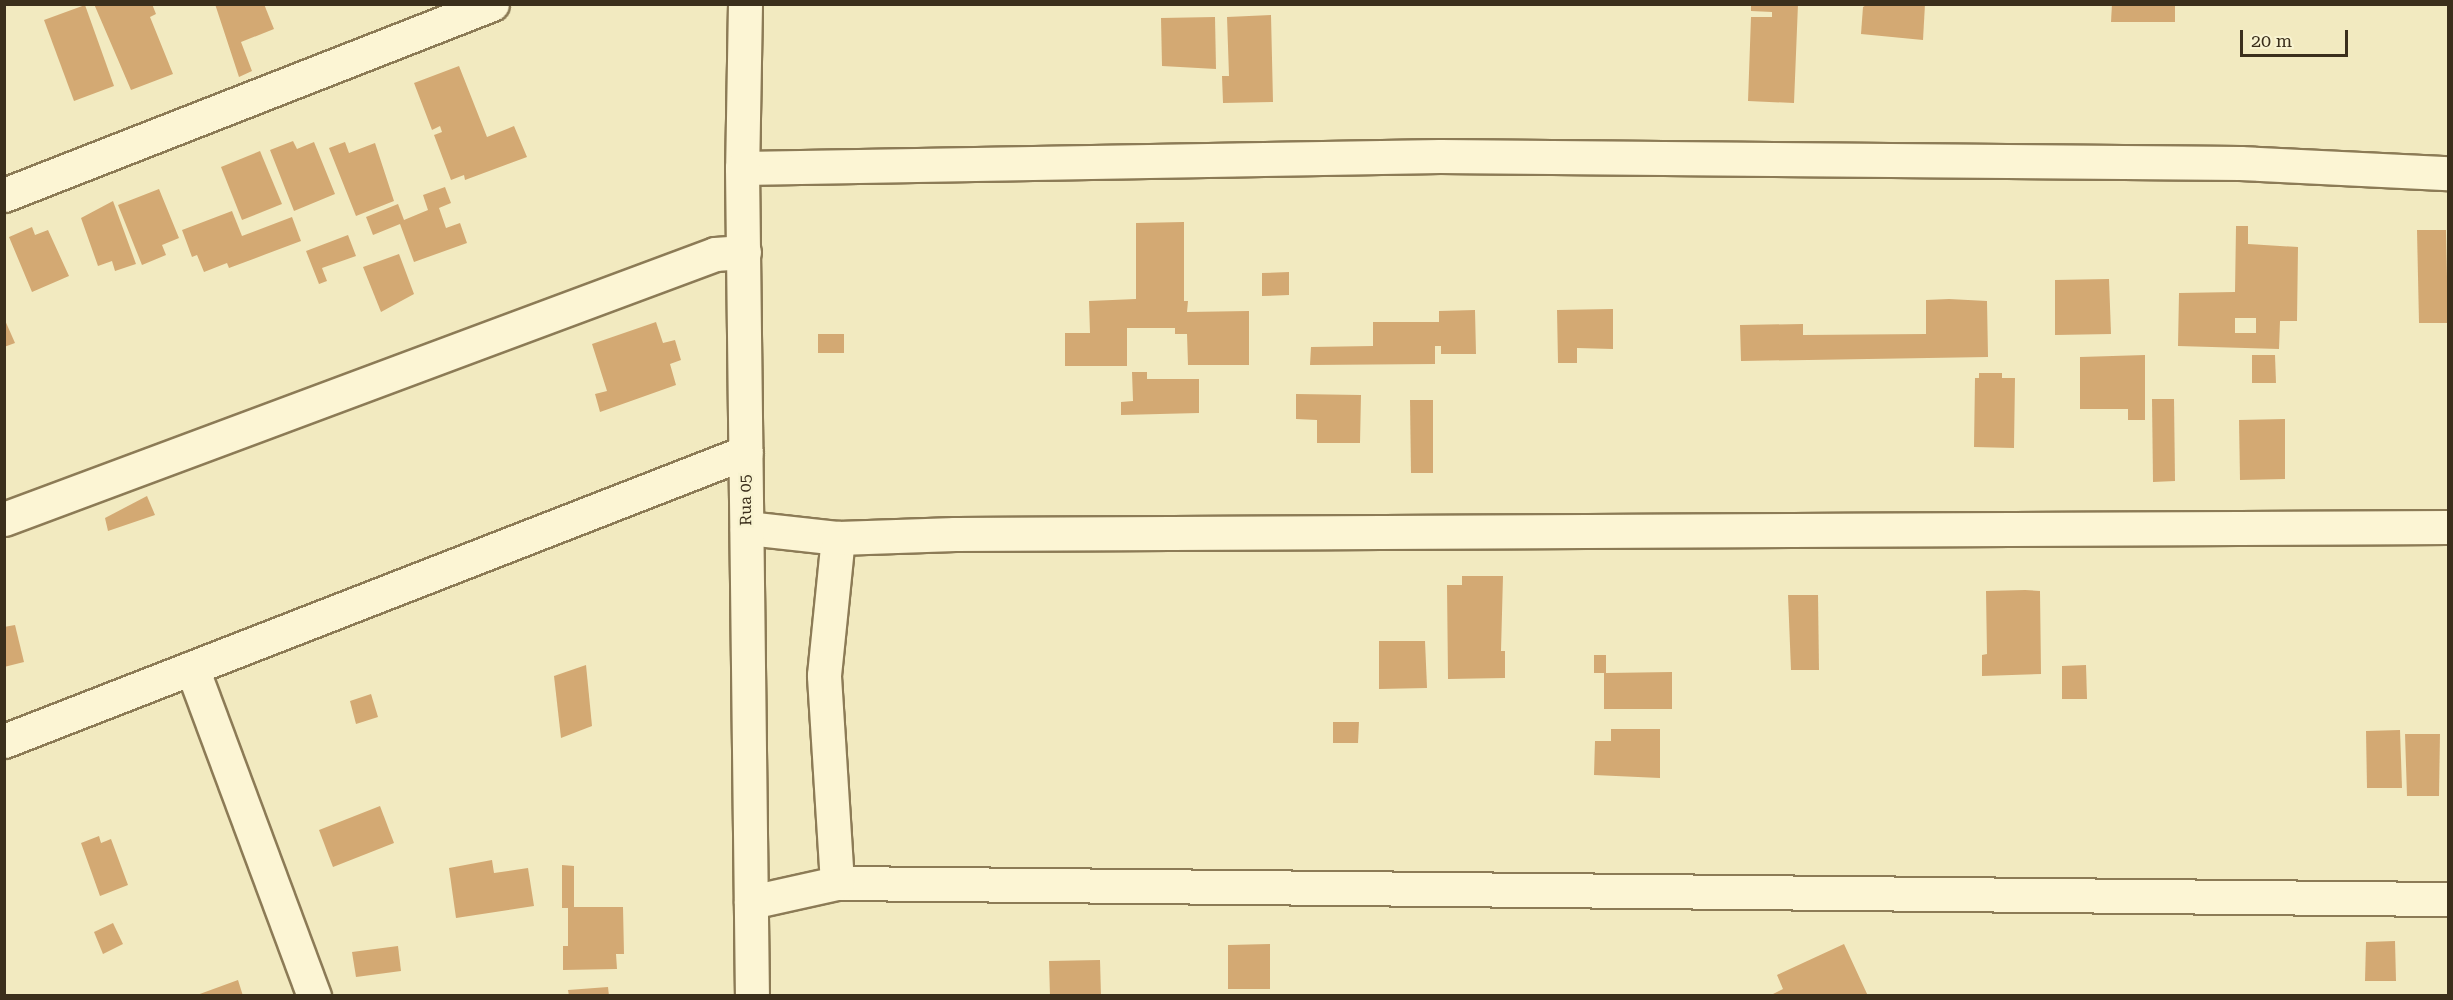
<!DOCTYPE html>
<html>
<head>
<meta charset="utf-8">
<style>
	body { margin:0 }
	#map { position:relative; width:2453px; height:1000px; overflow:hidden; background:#f2eac0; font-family:"Roboto Serif",serif }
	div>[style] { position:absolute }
	.building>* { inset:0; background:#d3a973 }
	.roads { filter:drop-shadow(2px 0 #8c7b56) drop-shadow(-2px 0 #8c7b56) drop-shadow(0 2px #8c7b56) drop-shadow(0 -2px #8c7b56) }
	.minor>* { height:33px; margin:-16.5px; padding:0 16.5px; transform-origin:16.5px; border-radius:16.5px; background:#fcf5d4 }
	.tertiary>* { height:33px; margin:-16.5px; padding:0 16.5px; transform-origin:16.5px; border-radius:16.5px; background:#fcf5d4 }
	span { translate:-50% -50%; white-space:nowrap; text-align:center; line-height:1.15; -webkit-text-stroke:5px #f8f3d0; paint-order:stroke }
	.street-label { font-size:16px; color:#3b2f1c }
	.frame { position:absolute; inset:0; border:6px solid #3b2f1c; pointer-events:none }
	.scale { position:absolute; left:2240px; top:30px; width:108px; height:27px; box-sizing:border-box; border:3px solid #3b2f1c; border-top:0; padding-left:8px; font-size:18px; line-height:21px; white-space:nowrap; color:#3b2f1c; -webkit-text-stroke:4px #f8f3d0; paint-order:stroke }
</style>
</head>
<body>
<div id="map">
	<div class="building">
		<i style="clip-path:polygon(94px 4px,152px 4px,156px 14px,150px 17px,173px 74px,131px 90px)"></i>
		<i style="clip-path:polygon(215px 4px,264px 4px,274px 29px,241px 42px,252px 71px,239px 77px)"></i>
		<i style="clip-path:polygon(1751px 4px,1798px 4px,1794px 103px,1748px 101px,1751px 17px,1772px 17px,1772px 12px,1751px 11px)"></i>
		<i style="clip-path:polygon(1868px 4px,1925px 4px,1923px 40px,1861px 34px,1863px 7px)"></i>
		<i style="clip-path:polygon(2112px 4px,2175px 4px,2175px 22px,2111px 22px)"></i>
		<i style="clip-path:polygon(85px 5px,114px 86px,74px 101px,44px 20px)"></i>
		<i style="clip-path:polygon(1271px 15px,1273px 102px,1223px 103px,1222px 76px,1229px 76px,1227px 17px)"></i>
		<i style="clip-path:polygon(1215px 17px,1216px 69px,1162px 66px,1161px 18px)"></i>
		<i style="clip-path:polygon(459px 66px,487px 137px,514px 126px,527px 157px,465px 180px,464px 175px,451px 180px,434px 135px,442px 132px,440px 126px,432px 130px,414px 83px)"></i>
		<i style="clip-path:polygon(293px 141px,297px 149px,314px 142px,335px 194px,294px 211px,270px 150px)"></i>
		<i style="clip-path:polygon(345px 142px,349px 153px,375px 143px,394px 201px,356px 216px,329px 148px)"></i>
		<i style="clip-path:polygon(260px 151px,282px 204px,242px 220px,221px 167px)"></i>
		<i style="clip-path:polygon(445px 187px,451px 203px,439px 208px,446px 228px,460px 223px,467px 243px,414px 262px,400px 224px,373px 235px,366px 217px,398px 204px,404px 220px,428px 210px,423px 195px)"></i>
		<i style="clip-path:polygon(159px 189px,179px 238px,162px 245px,166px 255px,142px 265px,118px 205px)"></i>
		<i style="clip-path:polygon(113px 201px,136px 264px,115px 271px,112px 261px,98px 266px,81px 218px)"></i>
		<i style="clip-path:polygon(232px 211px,242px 236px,292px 217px,301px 241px,229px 268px,227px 263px,204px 272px,197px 255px,192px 257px,182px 230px)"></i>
		<i style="clip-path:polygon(1184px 222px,1184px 301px,1188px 301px,1187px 312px,1249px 311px,1249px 365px,1188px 365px,1187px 334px,1175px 334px,1175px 328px,1127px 328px,1127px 366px,1065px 366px,1065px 333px,1090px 333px,1089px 301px,1136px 299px,1136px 223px)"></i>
		<i style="clip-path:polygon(evenodd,2236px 226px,2248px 226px,2248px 244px,2298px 247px,2297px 321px,2280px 321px,2279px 349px,2178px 346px,2179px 293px,2235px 292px,2236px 226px,2235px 318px,2256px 318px,2256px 333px,2235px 333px,2235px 318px)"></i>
		<i style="clip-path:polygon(32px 227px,35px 235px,48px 230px,69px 276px,32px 292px,9px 237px)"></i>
		<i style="clip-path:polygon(2417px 230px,2446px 230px,2448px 323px,2419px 323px)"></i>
		<i style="clip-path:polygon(348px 235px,356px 256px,322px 268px,327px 281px,319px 284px,306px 251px)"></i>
		<i style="clip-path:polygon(399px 254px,414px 294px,381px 312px,363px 267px)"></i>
		<i style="clip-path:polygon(1289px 272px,1289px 295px,1262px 296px,1262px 273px)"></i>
		<i style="clip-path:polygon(2109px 279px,2111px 334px,2055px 335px,2055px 280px)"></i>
		<i style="clip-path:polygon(1949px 299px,1987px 301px,1988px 357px,1741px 361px,1740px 325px,1803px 324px,1803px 335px,1926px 334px,1926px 300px)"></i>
		<i style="clip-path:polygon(1613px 309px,1613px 349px,1577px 348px,1577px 363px,1558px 363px,1557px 310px)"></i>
		<i style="clip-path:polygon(1475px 310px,1476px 354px,1441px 354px,1441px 346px,1435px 346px,1435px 364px,1310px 365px,1311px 347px,1373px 346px,1373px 322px,1439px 322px,1439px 311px)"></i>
		<i style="clip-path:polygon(4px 318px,15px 343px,4px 347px)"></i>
		<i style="clip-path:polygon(656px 322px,663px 343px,675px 340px,681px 360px,670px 364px,676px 385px,600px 412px,595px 394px,607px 391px,592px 344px)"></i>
		<i style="clip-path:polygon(818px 334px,844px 334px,844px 353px,818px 353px)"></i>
		<i style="clip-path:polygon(2145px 355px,2145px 420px,2128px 420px,2128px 409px,2080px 409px,2080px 357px)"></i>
		<i style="clip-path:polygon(2252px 355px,2275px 355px,2276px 383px,2252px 383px)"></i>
		<i style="clip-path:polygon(1132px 372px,1147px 372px,1147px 379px,1199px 379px,1199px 413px,1121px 415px,1121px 402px,1133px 401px)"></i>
		<i style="clip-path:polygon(1979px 373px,2002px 373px,2002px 378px,2015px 378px,2014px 448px,1974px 447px,1975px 378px,1979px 378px)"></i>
		<i style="clip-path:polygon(1296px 394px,1361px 395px,1360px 443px,1317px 443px,1317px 420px,1296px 419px)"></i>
		<i style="clip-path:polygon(2152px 399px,2174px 399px,2175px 481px,2153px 482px)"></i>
		<i style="clip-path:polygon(1410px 400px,1433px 400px,1433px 473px,1411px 473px)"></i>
		<i style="clip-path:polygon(2285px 419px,2285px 479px,2240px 480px,2239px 420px)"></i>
		<i style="clip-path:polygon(147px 496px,155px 515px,108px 531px,105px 518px)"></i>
		<i style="clip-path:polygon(1462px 576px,1503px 576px,1501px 651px,1505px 651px,1505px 678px,1448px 679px,1447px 585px,1462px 585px)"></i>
		<i style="clip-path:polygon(2025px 590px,2040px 591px,2041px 674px,1982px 676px,1982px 655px,1987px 654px,1986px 591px)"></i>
		<i style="clip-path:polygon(1788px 595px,1818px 595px,1819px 670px,1791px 670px)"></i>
		<i style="clip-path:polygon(15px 625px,24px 662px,4px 667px,4px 627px)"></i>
		<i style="clip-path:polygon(1379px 641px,1425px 641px,1427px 688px,1379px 689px)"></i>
		<i style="clip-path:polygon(1594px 655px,1606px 655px,1606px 673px,1672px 672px,1672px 709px,1604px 709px,1604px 673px,1594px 673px)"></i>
		<i style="clip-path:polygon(586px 665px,592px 726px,561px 738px,554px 676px)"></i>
		<i style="clip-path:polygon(2086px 665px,2087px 699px,2062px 699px,2062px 666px)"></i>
		<i style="clip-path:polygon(371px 694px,378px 717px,356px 724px,350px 701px)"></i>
		<i style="clip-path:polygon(1333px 722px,1359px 722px,1358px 743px,1333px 743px)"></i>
		<i style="clip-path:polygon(1611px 729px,1660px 729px,1660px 778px,1594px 775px,1595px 741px,1611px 741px)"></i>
		<i style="clip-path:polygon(2400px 730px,2402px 788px,2367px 788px,2366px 731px)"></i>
		<i style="clip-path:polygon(2405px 734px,2440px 734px,2439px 796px,2407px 796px)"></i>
		<i style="clip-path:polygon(380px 806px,394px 843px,333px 867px,319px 830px)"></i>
		<i style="clip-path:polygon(99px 836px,101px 843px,111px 839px,128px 885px,100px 896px,81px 843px)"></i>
		<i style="clip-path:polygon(492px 860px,494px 873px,528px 868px,534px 906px,456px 918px,449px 868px)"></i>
		<i style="clip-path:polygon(562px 865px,574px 866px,574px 907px,623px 907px,624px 954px,616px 954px,617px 969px,563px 970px,563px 946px,568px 946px,568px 908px,562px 908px)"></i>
		<i style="clip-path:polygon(113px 923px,123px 944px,103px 954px,94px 932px)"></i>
		<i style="clip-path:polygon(2395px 941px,2396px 981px,2365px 981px,2366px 942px)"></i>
		<i style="clip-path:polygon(1270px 944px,1270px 989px,1228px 989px,1228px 945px)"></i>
		<i style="clip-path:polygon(1844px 944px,1868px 996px,1769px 996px,1783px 989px,1777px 975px)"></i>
		<i style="clip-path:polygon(398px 946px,401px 971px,356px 977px,352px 952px)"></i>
		<i style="clip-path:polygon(1100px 960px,1101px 996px,1050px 996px,1049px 961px)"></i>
		<i style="clip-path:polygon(238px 980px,243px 996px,198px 996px,197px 995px)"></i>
		<i style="clip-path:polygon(608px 987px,609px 996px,569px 996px,568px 990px)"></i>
	</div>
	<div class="roads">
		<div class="minor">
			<i style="left:742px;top:168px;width:698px;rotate:-0.98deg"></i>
			<i style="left:1440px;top:156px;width:800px;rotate:0.5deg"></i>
			<i style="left:2240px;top:163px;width:208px;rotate:2.8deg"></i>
			<i style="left:4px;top:195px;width:524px;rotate:-21.38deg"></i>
			<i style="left:4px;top:519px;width:759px;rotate:-20.44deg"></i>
			<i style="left:715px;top:254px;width:29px;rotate:-4deg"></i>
			<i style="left:747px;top:528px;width:92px;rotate:6.3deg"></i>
			<i style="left:192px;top:668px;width:350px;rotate:69.6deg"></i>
			<i style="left:4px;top:741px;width:796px;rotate:-21.28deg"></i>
			<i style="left:837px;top:883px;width:1611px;rotate:0.57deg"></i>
			<i style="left:751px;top:902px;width:88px;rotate:-12.5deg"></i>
			<i style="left:837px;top:883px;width:208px;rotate:-93.6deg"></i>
			<i style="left:824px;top:675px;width:138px;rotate:-84.2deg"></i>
			<i style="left:838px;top:538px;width:117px;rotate:-2deg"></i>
			<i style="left:955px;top:534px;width:1493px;rotate:-0.27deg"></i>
		</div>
		<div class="tertiary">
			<i style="left:745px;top:4px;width:164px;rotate:91deg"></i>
			<i style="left:742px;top:168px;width:828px;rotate:89.31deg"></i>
		</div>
	</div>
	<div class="street-label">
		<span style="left:746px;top:500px;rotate:-91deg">Rua 05</span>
	</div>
	<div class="frame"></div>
	<div class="scale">20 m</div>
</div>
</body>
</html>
